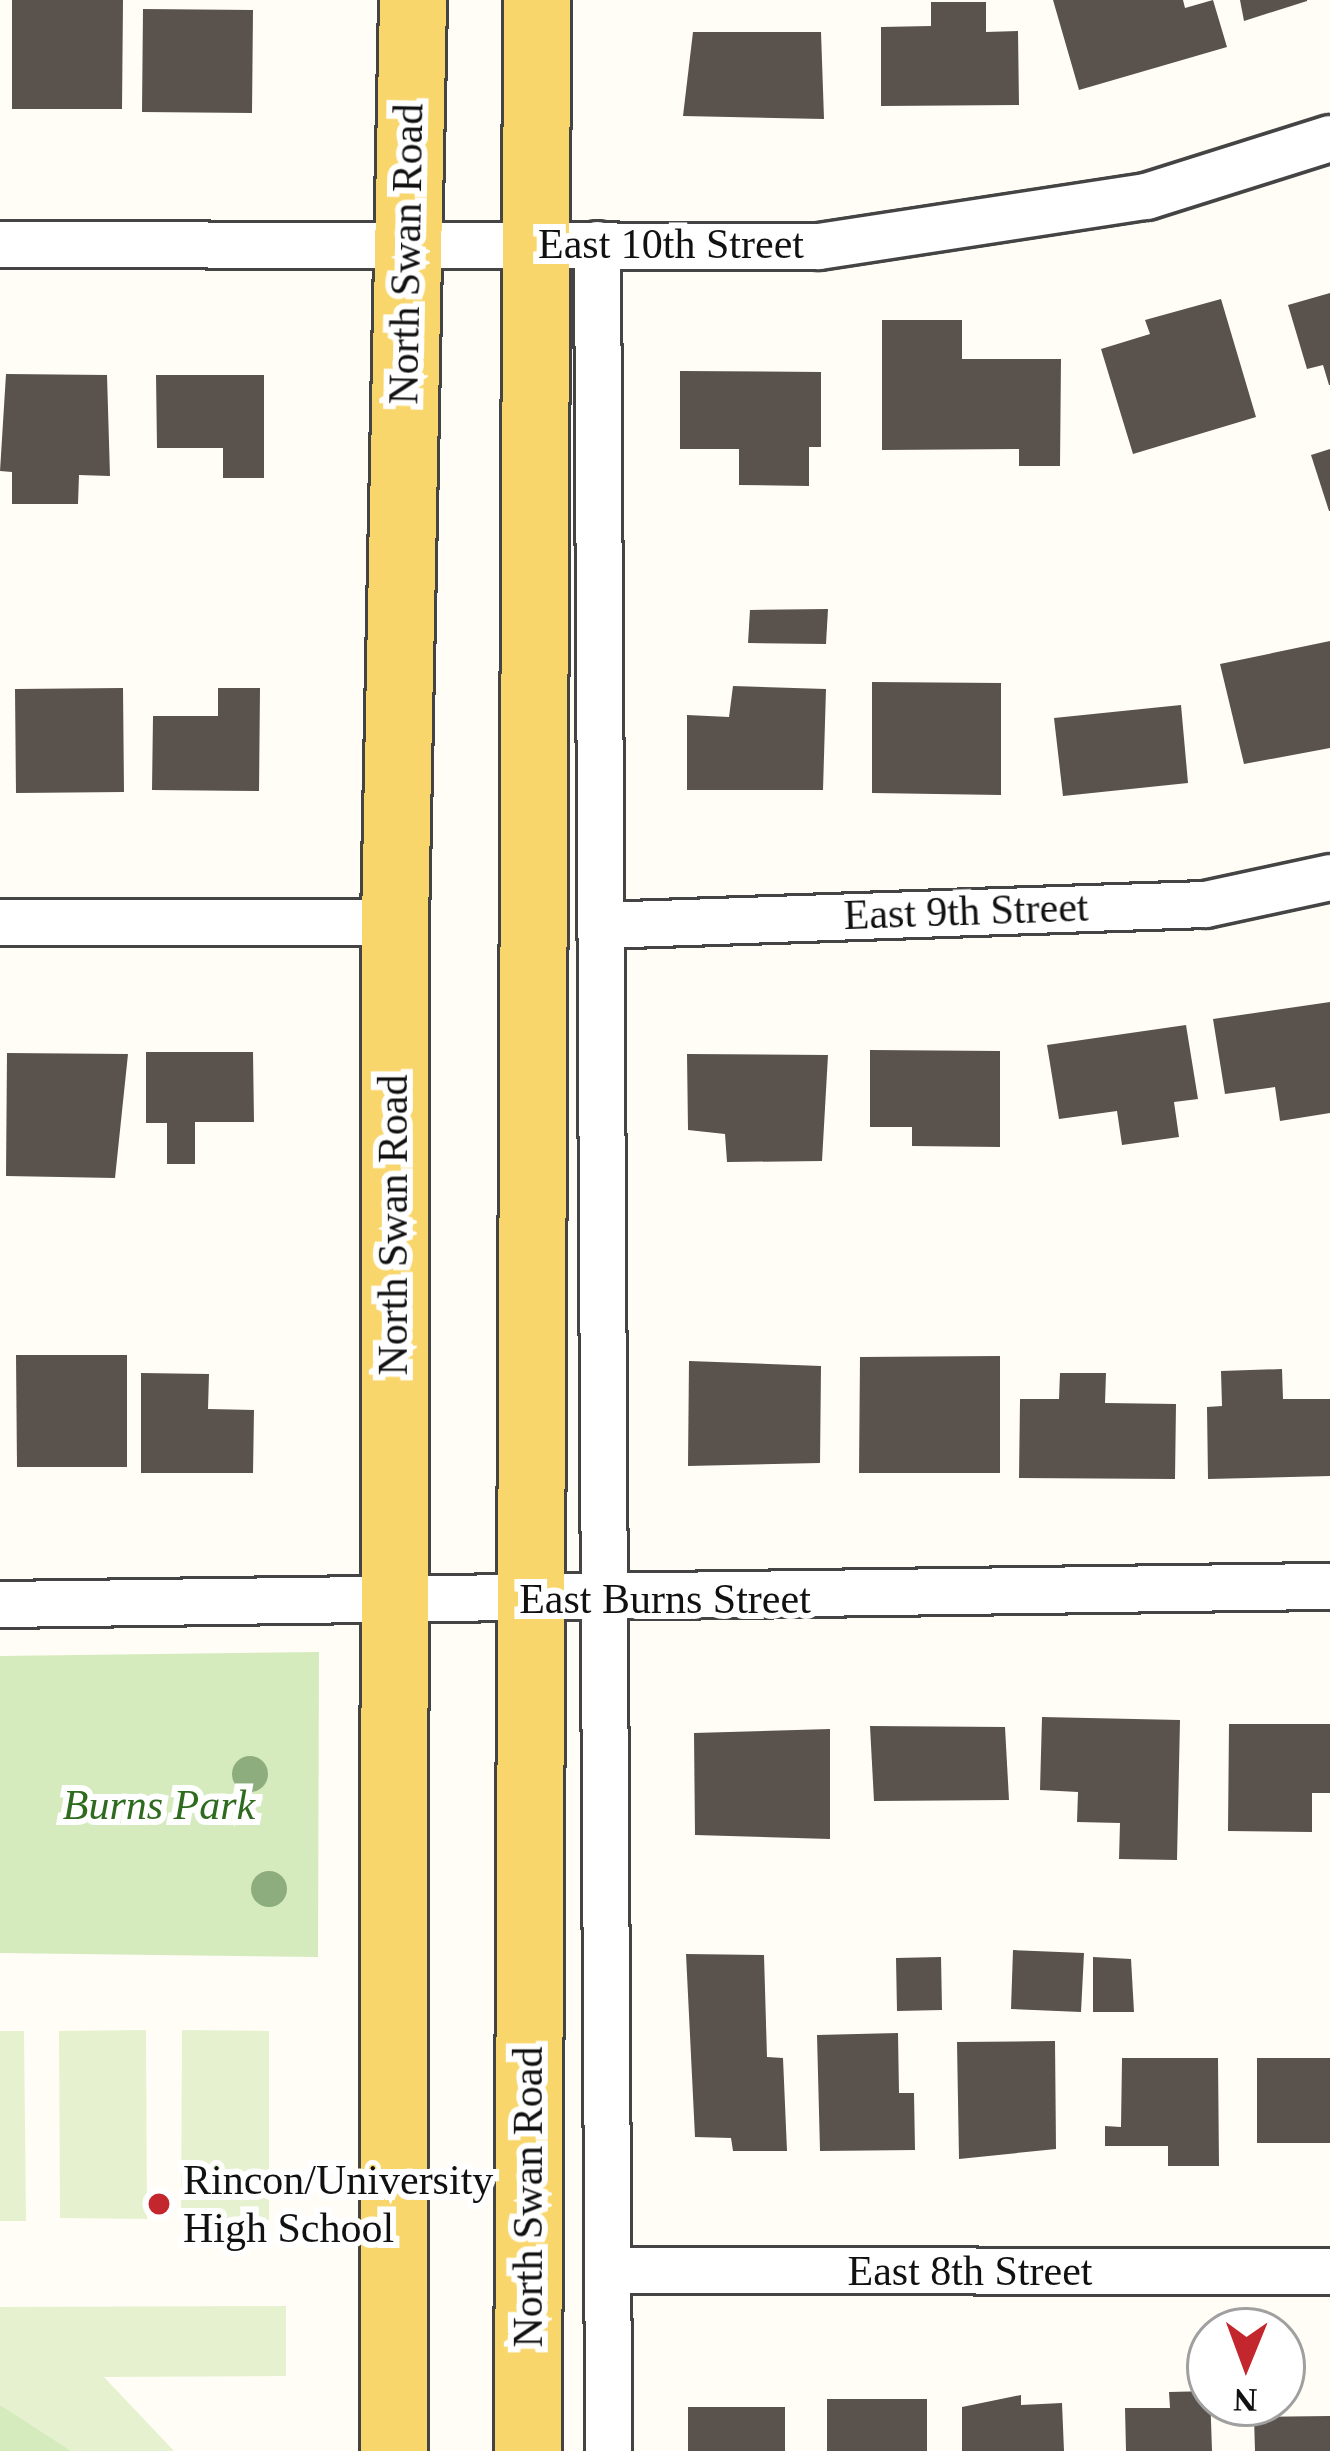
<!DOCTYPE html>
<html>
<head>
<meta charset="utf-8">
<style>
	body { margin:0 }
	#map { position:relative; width:1330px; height:2451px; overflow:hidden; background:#fffdf5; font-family:Georgia,serif }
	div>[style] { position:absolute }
	.green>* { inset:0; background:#d5ebbd }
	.pitch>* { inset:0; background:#e6f2cf }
	.building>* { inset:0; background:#5a524d }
	.roads { filter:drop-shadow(3px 0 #444) drop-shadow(-3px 0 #444) drop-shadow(0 3px #444) drop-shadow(0 -3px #444) }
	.minor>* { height:45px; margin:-22.5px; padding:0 22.5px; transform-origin:22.5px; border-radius:22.5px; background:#fff }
	.primary>* { height:66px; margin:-33px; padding:0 33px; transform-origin:33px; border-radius:33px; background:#f9d66b }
	.trees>* { width:36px; height:36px; margin:-18px; border-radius:50%; background:#8dad7f }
	.dots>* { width:33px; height:33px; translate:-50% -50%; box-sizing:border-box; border:6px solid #fff; border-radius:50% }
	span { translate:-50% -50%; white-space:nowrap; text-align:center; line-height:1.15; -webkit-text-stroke:12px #fff; paint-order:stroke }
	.street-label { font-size:42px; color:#111 }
	.park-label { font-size:42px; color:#2f6b1f; font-style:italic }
	.poi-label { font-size:42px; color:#111 }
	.left { translate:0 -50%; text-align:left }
	.north { position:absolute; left:1186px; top:2307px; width:120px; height:120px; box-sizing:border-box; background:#fff; border:3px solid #a0a0a0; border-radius:50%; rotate:181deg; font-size:33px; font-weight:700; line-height:48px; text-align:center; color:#111 }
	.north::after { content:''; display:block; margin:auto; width:42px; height:54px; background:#c4262e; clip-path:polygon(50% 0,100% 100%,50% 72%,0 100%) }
</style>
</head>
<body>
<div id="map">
	<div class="green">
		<i style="clip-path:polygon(319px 1652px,318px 1957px,0 1953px,0 1656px)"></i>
		<i style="clip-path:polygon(0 2405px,30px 2420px,71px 2451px,0 2451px)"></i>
	</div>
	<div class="pitch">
		<i style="clip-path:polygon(146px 2030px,147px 2219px,60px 2218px,59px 2031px)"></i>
		<i style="clip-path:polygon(182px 2030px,269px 2031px,269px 2220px,181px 2221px)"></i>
		<i style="clip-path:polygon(0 2031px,24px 2031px,26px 2221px,0 2221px)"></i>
		<i style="clip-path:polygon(286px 2306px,286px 2376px,104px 2377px,174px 2451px,71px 2451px,0 2405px,0 2307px)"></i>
	</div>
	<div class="building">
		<i style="clip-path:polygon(12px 0,123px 0,122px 109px,12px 109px)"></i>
		<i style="clip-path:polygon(1053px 0,1183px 0,1185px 8px,1213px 0,1227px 47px,1079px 90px)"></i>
		<i style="clip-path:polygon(1240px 0,1307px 0,1307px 1px,1244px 21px)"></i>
		<i style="clip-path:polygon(931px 2px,986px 2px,986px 32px,1018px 31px,1019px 105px,881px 106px,881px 27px,931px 26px)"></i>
		<i style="clip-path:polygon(143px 9px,253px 10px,252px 113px,142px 112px)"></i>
		<i style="clip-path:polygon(693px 32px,821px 32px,824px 119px,683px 116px)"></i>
		<i style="clip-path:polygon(1330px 293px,1330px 385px,1329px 385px,1323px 365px,1307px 369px,1288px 305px)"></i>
		<i style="clip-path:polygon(1221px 299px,1256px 417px,1133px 454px,1101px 349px,1150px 334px,1145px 320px)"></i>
		<i style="clip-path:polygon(882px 320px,962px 320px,962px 359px,1061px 359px,1060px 466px,1019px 466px,1019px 449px,882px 450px)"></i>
		<i style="clip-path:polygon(680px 371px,821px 372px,821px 447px,809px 447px,809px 486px,739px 485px,739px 449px,680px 449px)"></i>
		<i style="clip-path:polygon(6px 374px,107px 375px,110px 476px,79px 475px,78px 504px,12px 504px,12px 472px,0 471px)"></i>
		<i style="clip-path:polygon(156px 375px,264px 375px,264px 478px,223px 478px,223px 448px,157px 448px)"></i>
		<i style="clip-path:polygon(1330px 449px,1330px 511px,1329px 511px,1311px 455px)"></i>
		<i style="clip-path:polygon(828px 609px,826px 644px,748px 643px,750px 610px)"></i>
		<i style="clip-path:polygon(1330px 641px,1330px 748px,1244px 764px,1220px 664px)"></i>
		<i style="clip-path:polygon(872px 682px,1001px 683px,1001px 795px,872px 793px)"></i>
		<i style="clip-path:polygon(733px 686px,826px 689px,823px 790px,687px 790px,687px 715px,729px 717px)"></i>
		<i style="clip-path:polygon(123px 688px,124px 792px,16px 793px,15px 689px)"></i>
		<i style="clip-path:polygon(218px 688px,260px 688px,259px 791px,152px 790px,153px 716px,218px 716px)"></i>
		<i style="clip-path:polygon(1181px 705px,1188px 783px,1063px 796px,1054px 718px)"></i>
		<i style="clip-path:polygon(1330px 1002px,1330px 1113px,1280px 1121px,1275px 1087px,1225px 1094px,1213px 1019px)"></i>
		<i style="clip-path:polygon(1186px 1025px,1198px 1099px,1174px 1102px,1179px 1137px,1122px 1145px,1117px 1111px,1059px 1119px,1047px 1045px)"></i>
		<i style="clip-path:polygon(870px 1050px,1000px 1051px,1000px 1147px,912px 1146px,912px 1127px,870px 1127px)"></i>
		<i style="clip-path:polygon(146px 1052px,253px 1052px,254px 1122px,195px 1122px,195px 1164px,167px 1164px,167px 1123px,146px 1123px)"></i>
		<i style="clip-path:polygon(7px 1053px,128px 1054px,115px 1178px,6px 1176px)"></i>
		<i style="clip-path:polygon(687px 1054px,828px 1055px,822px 1161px,727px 1162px,725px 1134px,688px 1130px)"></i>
		<i style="clip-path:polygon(16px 1355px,127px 1355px,127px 1467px,17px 1467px)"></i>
		<i style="clip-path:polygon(1000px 1356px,1000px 1473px,859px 1473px,860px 1357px)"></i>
		<i style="clip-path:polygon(689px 1361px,821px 1366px,820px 1463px,688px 1466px)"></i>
		<i style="clip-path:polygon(1282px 1369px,1283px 1399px,1330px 1399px,1330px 1476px,1208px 1479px,1207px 1407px,1222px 1406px,1221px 1371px)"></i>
		<i style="clip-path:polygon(141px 1373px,209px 1374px,208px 1409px,254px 1410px,253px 1473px,141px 1473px)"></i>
		<i style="clip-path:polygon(1060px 1373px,1106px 1373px,1105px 1403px,1176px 1404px,1175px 1479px,1019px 1478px,1020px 1399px,1059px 1399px)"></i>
		<i style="clip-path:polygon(1042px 1717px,1180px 1720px,1177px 1860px,1119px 1859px,1120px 1823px,1077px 1822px,1078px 1792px,1040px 1790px)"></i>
		<i style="clip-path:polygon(1229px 1724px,1330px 1724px,1330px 1793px,1312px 1793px,1312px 1832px,1228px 1831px)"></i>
		<i style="clip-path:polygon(870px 1726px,1005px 1727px,1009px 1800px,874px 1801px)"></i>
		<i style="clip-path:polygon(830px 1729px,830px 1839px,695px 1835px,694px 1733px)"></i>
		<i style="clip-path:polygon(1013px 1950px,1084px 1953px,1081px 2012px,1011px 2009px)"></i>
		<i style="clip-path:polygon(686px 1954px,764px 1955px,767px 2057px,783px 2058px,787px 2151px,733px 2151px,731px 2138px,695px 2137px)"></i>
		<i style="clip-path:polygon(941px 1957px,942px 2010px,897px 2011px,896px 1958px)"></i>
		<i style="clip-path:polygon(1093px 1957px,1131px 1959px,1134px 2012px,1093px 2012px)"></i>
		<i style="clip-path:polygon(898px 2033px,899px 2093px,914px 2093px,915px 2150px,820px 2151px,817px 2035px)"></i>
		<i style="clip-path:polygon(1055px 2041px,1056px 2149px,959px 2159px,957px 2042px)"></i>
		<i style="clip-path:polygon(1122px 2058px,1218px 2058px,1219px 2166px,1168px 2166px,1168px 2146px,1105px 2146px,1105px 2126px,1121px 2127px)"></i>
		<i style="clip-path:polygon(1257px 2058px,1330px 2058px,1330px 2143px,1257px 2143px)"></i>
		<i style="clip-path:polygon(1210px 2391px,1212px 2451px,1126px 2451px,1125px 2408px,1170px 2408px,1169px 2392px)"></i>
		<i style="clip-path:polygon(1021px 2395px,1021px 2405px,1062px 2403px,1064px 2451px,962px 2451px,962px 2407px)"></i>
		<i style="clip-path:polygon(827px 2399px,927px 2399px,927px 2451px,827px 2451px)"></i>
		<i style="clip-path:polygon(688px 2407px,785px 2407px,785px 2451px,688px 2451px)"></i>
		<i style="clip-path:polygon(1330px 2416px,1330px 2451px,1255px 2451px,1254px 2417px)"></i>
	</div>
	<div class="roads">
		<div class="minor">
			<i style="left:0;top:244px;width:818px;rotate:0.14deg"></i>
			<i style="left:818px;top:246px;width:332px;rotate:-8.7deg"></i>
			<i style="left:1146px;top:196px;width:193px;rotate:-17.5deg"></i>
			<i style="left:597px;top:244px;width:2207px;rotate:89.71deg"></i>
			<i style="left:0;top:922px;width:395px"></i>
			<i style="left:600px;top:925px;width:605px;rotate:-1.99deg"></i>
			<i style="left:1205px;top:904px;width:128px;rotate:-12.2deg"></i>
			<i style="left:0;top:1604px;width:1330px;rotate:-0.78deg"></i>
			<i style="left:609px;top:2270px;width:721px;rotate:0.08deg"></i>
		</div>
		<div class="primary">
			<i style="left:394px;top:2451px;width:1529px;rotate:-89.96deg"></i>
			<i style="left:395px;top:922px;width:922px;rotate:-88.88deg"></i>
			<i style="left:528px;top:2451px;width:2451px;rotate:-89.79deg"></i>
		</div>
	</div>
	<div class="trees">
		<i style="left:250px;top:1774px"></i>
		<i style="left:269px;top:1889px"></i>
	</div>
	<div class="dots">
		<i style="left:159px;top:2204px;background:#c4262e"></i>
	</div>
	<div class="street-label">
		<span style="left:671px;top:244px">East 10th Street</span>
		<span style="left:406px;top:254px;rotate:-89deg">North Swan Road</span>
		<span style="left:966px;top:911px;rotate:-2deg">East 9th Street</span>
		<span style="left:393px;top:1225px;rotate:-90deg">North Swan Road</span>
		<span style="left:665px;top:1599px">East Burns Street</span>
		<span style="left:528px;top:2197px;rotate:-90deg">North Swan Road</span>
		<span style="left:970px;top:2271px">East 8th Street</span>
	</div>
	<div class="park-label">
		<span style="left:159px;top:1805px">Burns Park</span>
	</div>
	<div class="poi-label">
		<span class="left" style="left:183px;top:2204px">Rincon/University<br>High School</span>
	</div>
	<div class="north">N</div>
</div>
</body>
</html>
